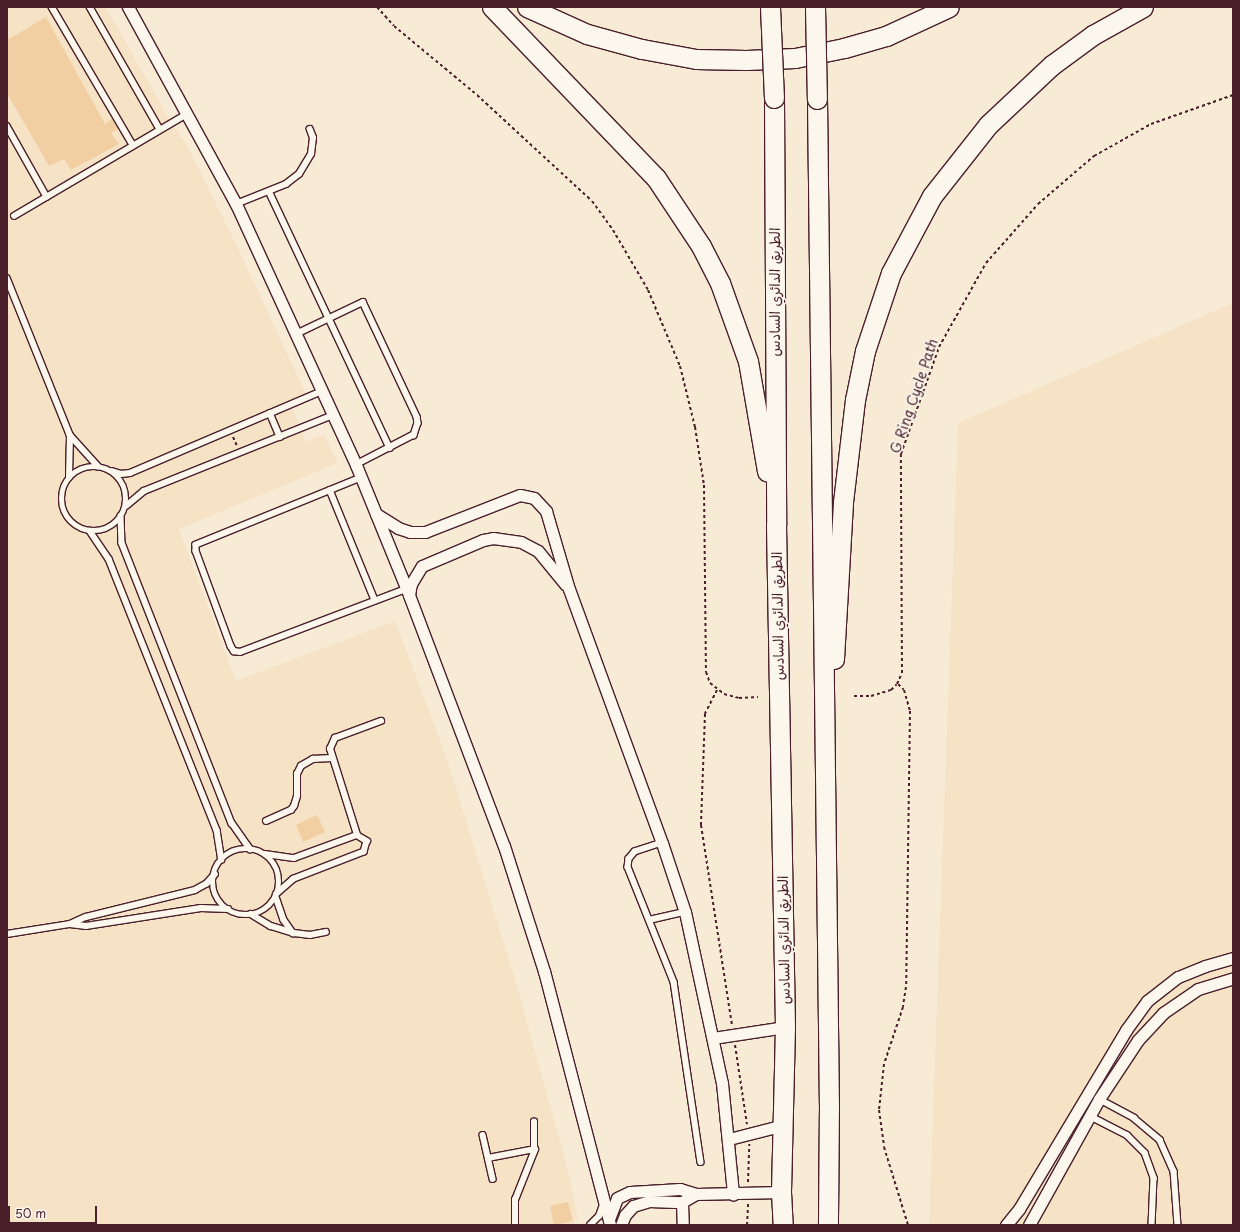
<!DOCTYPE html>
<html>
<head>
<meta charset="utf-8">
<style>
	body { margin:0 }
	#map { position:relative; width:1240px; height:1232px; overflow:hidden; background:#f8ebd6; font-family:"Playpen Sans","Playpen Sans Arabic",sans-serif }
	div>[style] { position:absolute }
	.built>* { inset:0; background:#f6e3c6 }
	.building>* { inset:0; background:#f1cfa2 }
	.path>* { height:2px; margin-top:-1px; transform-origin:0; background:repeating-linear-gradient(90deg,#4a1f2b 0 3px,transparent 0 6px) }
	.roads { filter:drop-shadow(1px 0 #4a1f2b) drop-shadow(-1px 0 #4a1f2b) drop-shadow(0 1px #4a1f2b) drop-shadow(0 -1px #4a1f2b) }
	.lane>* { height:5.5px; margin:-2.75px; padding:0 2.75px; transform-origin:2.75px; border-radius:2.75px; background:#fbf7ec }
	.lane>.ring { margin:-2.75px; padding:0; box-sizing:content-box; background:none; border:5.5px solid #fbf7ec; border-radius:50% }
	.street>* { height:11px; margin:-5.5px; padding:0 5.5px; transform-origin:5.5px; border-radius:5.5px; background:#fbf7ec }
	.highway>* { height:19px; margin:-9.5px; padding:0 9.5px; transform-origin:9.5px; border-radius:9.5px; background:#fbf7ec }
	.bridges { filter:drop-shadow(1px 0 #4a1f2b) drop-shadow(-1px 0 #4a1f2b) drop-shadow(0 1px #4a1f2b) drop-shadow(0 -1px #4a1f2b) }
	.highway-bridge>* { height:19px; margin:-9.5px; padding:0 9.5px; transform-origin:9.5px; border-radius:9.5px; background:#fbf7ec }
	span { translate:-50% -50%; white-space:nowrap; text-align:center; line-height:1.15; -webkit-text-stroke:3px #fbf7ec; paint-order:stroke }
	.street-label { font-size:14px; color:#4a1f2b }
	.frame { position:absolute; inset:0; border:8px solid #4a1f2b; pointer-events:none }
	.scale { position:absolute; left:8px; top:1206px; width:89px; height:18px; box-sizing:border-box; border:2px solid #4a1f2b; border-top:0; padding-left:5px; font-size:12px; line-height:14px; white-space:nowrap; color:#4a1f2b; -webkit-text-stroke:3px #fbf7ec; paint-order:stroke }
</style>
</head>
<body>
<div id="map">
	<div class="built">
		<i style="clip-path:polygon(7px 7px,106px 7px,172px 124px,186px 143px,236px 244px,306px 394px,289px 400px,306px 442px,324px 434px,338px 463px,179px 529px,236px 681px,395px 621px,446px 756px,515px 979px,569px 1174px,578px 1219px,574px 1220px,575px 1225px,7px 1225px)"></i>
		<i style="clip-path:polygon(1233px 303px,1233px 1225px,929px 1225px,958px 423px)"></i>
	</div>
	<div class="building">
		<i style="clip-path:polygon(46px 17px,105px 124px,112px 119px,118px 129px,111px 133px,119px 144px,71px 170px,64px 159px,49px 166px,7px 93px,7px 40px)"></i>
		<i style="clip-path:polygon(317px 815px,325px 832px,303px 842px,296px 825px)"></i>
		<i style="clip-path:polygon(568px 1202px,573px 1221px,554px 1225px,550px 1206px)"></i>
	</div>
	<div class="path">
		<i style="left:377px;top:7px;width:25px;rotate:48deg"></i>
		<i style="left:394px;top:26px;width:108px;rotate:39.7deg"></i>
		<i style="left:477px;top:95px;width:156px;rotate:42.7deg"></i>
		<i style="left:592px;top:201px;width:36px;rotate:54deg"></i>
		<i style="left:613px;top:230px;width:69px;rotate:59.7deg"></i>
		<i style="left:648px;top:290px;width:82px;rotate:67.2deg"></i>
		<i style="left:680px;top:366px;width:63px;rotate:76.2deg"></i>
		<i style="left:695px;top:427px;width:59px;rotate:81.2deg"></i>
		<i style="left:704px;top:485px;width:187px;rotate:89.4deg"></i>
		<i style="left:706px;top:672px;width:12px;rotate:70deg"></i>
		<i style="left:710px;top:683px;width:18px;rotate:38deg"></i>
		<i style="left:724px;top:694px;width:16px;rotate:15deg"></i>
		<i style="left:739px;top:698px;width:19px;rotate:-3deg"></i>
		<i style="left:233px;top:437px;width:10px;rotate:66deg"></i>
		<i style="left:898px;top:684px;width:8px;rotate:45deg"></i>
		<i style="left:904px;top:690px;width:22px;rotate:74deg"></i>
		<i style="left:910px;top:711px;width:276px;rotate:90.8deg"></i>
		<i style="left:906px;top:987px;width:20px;rotate:99deg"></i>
		<i style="left:903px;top:1007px;width:60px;rotate:108.4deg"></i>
		<i style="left:884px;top:1064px;width:46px;rotate:96.2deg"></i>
		<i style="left:879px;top:1110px;width:37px;rotate:82deg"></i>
		<i style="left:884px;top:1147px;width:82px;rotate:72.9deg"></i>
		<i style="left:717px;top:690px;width:27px;rotate:117deg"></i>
		<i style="left:705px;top:714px;width:111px;rotate:92.1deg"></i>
		<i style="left:701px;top:825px;width:202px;rotate:81.2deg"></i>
		<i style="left:854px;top:696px;width:17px"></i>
		<i style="left:871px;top:696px;width:21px;rotate:-17deg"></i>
		<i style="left:891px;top:690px;width:8px;rotate:-45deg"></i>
		<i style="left:897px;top:684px;width:12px;rotate:-66deg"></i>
		<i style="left:902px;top:673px;width:219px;rotate:-90.3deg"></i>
		<i style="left:901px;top:454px;width:114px;rotate:-70.4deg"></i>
		<i style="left:939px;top:347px;width:96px;rotate:-60.8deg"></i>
		<i style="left:986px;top:263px;width:79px;rotate:-48.6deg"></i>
		<i style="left:1038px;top:204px;width:74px;rotate:-40.6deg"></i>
		<i style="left:1094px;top:156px;width:65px;rotate:-29.3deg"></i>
		<i style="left:1151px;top:124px;width:87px;rotate:-19.5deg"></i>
		<i style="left:735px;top:1045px;width:80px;rotate:81.4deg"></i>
		<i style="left:748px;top:1182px;width:38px;rotate:-88deg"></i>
		<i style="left:747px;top:1225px;width:21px;rotate:-87deg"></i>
	</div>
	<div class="roads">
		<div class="lane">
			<i style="left:52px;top:7px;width:160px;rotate:59.6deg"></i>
			<i style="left:90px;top:7px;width:141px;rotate:60.2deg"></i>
			<i style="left:7px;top:126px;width:81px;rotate:60.6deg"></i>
			<i style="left:269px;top:191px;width:284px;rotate:64.8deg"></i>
			<i style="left:236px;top:204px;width:54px;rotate:-21.8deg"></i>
			<i style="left:286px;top:184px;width:16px;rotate:-38deg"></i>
			<i style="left:299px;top:174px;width:23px;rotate:-59deg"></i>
			<i style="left:311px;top:154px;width:16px;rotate:-83deg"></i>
			<i style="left:313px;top:138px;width:9px;rotate:-111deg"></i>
			<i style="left:14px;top:216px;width:201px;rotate:-30.5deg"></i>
			<i style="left:7px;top:278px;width:169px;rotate:68.1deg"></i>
			<i style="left:70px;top:435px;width:42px;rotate:47.9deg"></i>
			<i style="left:296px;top:334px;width:74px;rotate:-25.5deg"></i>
			<i style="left:363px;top:302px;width:127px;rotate:64.8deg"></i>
			<i style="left:417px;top:417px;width:6px;rotate:81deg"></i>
			<i style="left:418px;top:423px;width:13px;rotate:108deg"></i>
			<i style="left:414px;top:435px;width:65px;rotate:152.7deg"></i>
			<i style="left:270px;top:413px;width:26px;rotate:67deg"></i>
			<i class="ring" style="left:62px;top:467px;width:58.5px;height:58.5px"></i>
			<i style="left:112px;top:471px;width:9px;rotate:18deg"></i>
			<i style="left:121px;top:474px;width:9px;rotate:-6deg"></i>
			<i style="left:130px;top:473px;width:209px;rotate:-23.1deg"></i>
			<i style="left:69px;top:477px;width:41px;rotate:-88.6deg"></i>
			<i style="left:361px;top:478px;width:178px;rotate:157.9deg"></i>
			<i style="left:196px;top:545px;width:6px;rotate:90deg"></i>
			<i style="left:196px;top:551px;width:101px;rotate:69.8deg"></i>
			<i style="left:231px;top:646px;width:6px;rotate:59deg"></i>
			<i style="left:234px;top:651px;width:6px;rotate:9deg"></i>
			<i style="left:240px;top:652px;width:178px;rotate:-20.8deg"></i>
			<i style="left:330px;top:490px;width:119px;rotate:67.8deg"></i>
			<i style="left:126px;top:506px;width:23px;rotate:-40deg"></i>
			<i style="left:144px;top:491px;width:204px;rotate:-21.9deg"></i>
			<i style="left:121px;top:516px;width:27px;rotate:88deg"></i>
			<i style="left:122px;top:543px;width:301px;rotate:68.6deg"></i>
			<i style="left:232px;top:823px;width:32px;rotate:55deg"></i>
			<i style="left:90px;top:531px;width:34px;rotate:56deg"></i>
			<i style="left:109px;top:559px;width:292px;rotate:68.3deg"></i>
			<i style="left:217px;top:830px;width:30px;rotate:81deg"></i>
			<i style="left:266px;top:821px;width:27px;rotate:-24deg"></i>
			<i style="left:291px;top:810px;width:5px;rotate:-53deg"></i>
			<i style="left:294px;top:806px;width:10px;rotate:-73deg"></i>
			<i style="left:297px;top:796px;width:22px;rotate:-90deg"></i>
			<i style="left:297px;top:774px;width:9px;rotate:-63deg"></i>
			<i style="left:301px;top:766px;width:14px;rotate:-30deg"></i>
			<i style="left:313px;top:759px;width:18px;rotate:-3deg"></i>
			<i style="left:357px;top:835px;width:90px;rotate:-107.4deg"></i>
			<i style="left:330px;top:749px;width:12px;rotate:-66deg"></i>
			<i style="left:335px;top:738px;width:49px;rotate:-20.3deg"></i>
			<i style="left:662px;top:843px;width:28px;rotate:162deg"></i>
			<i style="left:635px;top:852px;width:9px;rotate:131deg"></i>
			<i style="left:629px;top:859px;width:8px;rotate:97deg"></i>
			<i style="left:628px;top:867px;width:124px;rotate:68.2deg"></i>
			<i style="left:674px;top:982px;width:182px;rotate:81.5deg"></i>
			<i class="ring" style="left:213px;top:849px;width:60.5px;height:60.5px"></i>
			<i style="left:265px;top:854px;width:29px;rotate:8deg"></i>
			<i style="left:294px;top:858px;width:67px;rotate:-20.1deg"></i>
			<i style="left:357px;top:835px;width:12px;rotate:31deg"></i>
			<i style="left:367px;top:841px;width:11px;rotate:105deg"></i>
			<i style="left:364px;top:852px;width:75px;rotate:158.9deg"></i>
			<i style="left:294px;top:879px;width:23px;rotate:139deg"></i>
			<i style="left:276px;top:897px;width:24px;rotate:71deg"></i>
			<i style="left:284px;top:920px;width:16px;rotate:55deg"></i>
			<i style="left:251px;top:914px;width:23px;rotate:31deg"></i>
			<i style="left:271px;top:926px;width:24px;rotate:17deg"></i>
			<i style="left:294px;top:933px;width:16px;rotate:7deg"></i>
			<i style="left:310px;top:935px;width:16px;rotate:-11deg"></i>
			<i style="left:649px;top:920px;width:37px;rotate:-13deg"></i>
			<i style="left:70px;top:924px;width:16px;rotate:7deg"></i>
			<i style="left:86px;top:926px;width:116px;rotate:-8.9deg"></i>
			<i style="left:201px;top:908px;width:27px;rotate:2deg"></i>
			<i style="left:7px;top:934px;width:64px;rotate:-9deg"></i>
			<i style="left:70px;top:924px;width:17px;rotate:-24deg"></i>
			<i style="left:86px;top:917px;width:112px;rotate:-13.9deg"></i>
			<i style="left:195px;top:890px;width:13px;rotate:-29deg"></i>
			<i style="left:206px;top:884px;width:13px;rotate:-48deg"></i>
			<i style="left:1099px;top:1099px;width:40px;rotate:28deg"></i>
			<i style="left:1134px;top:1118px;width:34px;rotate:40deg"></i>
			<i style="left:1160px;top:1140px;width:34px;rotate:66deg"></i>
			<i style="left:1174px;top:1171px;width:54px;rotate:85.8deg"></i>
			<i style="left:1090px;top:1116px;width:42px;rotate:27.2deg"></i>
			<i style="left:1127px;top:1135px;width:25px;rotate:45deg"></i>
			<i style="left:1145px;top:1153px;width:27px;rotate:70deg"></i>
			<i style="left:1154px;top:1178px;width:47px;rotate:92.4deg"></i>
			<i style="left:483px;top:1135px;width:45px;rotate:77.2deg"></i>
			<i style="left:488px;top:1158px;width:48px;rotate:-10.8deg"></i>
			<i style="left:515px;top:1225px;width:25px;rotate:-90deg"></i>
			<i style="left:515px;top:1200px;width:52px;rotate:-68.4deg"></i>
			<i style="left:534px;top:1152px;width:30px;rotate:-90deg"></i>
			<i style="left:590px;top:1225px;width:13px;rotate:-45deg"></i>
			<i style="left:599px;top:1216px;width:12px;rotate:-70deg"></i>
		</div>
		<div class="street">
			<i style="left:128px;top:7px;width:225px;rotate:61.3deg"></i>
			<i style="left:236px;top:204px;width:287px;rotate:65.3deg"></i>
			<i style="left:356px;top:465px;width:140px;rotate:67.8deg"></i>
			<i style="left:409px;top:595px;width:268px;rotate:69.3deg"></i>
			<i style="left:504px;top:846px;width:131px;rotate:72.3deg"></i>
			<i style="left:544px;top:971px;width:262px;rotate:75.4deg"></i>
			<i style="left:376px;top:514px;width:26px;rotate:32deg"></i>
			<i style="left:398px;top:528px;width:13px;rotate:18deg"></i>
			<i style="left:410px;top:532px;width:15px"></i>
			<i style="left:425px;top:532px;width:102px;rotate:-21.3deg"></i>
			<i style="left:520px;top:495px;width:14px;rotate:12deg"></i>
			<i style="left:534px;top:498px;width:18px;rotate:47deg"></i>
			<i style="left:546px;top:511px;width:81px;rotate:73.6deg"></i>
			<i style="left:569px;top:589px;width:270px;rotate:69.9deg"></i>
			<i style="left:662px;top:843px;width:73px;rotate:71.6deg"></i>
			<i style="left:685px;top:912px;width:175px;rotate:77.8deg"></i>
			<i style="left:722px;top:1083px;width:112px;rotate:84.3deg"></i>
			<i style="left:409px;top:595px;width:11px;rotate:-80deg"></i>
			<i style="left:411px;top:584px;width:21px;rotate:-59deg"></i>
			<i style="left:422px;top:566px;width:66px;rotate:-23.1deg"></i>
			<i style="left:483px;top:540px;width:10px;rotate:-11deg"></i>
			<i style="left:493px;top:538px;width:28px;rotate:8deg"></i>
			<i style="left:521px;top:542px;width:19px;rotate:28deg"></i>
			<i style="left:538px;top:551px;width:43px;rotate:50.7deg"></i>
			<i style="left:713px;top:1038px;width:73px;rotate:-8.7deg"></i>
			<i style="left:729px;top:1139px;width:57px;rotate:-14.3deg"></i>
			<i style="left:682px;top:1202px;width:23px;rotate:88deg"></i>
			<i style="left:609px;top:1219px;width:22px;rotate:-69deg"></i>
			<i style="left:617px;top:1198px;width:14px;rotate:-25deg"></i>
			<i style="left:630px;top:1192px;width:50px;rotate:-3.4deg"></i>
			<i style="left:680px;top:1189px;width:17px;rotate:17deg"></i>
			<i style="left:696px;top:1194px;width:85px;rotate:-1.3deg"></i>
			<i style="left:621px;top:1225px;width:11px;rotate:-68deg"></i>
			<i style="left:625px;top:1215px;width:12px;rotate:-48deg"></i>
			<i style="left:633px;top:1206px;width:17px;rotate:-17deg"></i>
			<i style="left:649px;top:1201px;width:33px;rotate:2deg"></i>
			<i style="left:682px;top:1202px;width:16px;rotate:-30deg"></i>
			<i style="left:1006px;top:1225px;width:21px;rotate:-51deg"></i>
			<i style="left:1019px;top:1209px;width:209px;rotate:-59.1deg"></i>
			<i style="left:1126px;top:1030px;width:36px;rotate:-54deg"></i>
			<i style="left:1147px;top:1001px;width:39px;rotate:-38deg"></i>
			<i style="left:1178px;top:977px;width:29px;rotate:-22deg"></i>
			<i style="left:1205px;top:966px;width:29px;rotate:-16deg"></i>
			<i style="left:1029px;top:1225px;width:144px;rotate:-60.9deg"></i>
			<i style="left:1099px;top:1099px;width:71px;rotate:-56.5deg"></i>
			<i style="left:1138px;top:1040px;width:37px;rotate:-47deg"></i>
			<i style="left:1163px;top:1013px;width:42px;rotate:-34.4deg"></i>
			<i style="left:1198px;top:989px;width:37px;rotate:-17deg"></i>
		</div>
		<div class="highway">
			<i style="left:492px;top:7px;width:237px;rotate:46.2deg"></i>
			<i style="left:656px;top:178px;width:82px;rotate:56.5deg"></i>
			<i style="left:701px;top:246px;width:42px;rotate:62.8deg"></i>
			<i style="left:720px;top:283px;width:83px;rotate:70.3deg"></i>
			<i style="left:748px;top:361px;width:112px;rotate:80.2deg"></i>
			<i style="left:527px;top:7px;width:66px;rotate:24.2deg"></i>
			<i style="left:587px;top:34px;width:57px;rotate:15.3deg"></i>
			<i style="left:642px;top:49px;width:55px;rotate:10.5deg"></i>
			<i style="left:696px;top:59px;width:50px;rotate:1.1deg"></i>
			<i style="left:746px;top:60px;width:49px;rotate:-2.3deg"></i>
			<i style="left:795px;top:58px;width:50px;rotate:-11.5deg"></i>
			<i style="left:844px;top:48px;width:44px;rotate:-15.9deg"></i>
			<i style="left:886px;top:36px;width:69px;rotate:-24.7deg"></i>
			<i style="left:774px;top:98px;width:427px;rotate:89.7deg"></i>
			<i style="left:776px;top:525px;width:502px;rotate:88.97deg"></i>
			<i style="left:785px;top:1027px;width:165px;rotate:91.4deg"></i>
			<i style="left:781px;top:1192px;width:33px;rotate:87deg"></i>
			<i style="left:817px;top:99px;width:1005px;rotate:89.32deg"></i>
			<i style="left:829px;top:1104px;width:121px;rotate:90.5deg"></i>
			<i style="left:834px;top:659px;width:157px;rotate:-86.7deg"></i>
			<i style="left:843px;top:502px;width:103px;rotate:-83.3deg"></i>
			<i style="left:855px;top:400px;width:50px;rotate:-78.5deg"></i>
			<i style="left:865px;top:351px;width:82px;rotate:-71.6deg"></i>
			<i style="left:891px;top:273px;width:87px;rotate:-62deg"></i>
			<i style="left:932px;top:196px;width:90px;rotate:-51.7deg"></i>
			<i style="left:988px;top:125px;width:88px;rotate:-43.2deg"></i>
			<i style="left:1052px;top:65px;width:51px;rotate:-36.2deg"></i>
			<i style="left:1093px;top:35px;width:57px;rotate:-29.2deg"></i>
		</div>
	</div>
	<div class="bridges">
		<div class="highway-bridge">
			<i style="left:770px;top:7px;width:91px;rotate:87.5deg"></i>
			<i style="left:815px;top:7px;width:92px;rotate:88.8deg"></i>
		</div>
	</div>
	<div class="street-label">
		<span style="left:775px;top:292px;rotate:-90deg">الطريق الدائري السادس</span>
		<span style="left:914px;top:396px;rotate:-71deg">G Ring Cycle Path</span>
		<span style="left:778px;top:616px;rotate:-91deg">الطريق الدائري السادس</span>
		<span style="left:784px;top:940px;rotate:-91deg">الطريق الدائري السادس</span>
	</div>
	<div class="frame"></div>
	<div class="scale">50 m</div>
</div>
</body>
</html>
